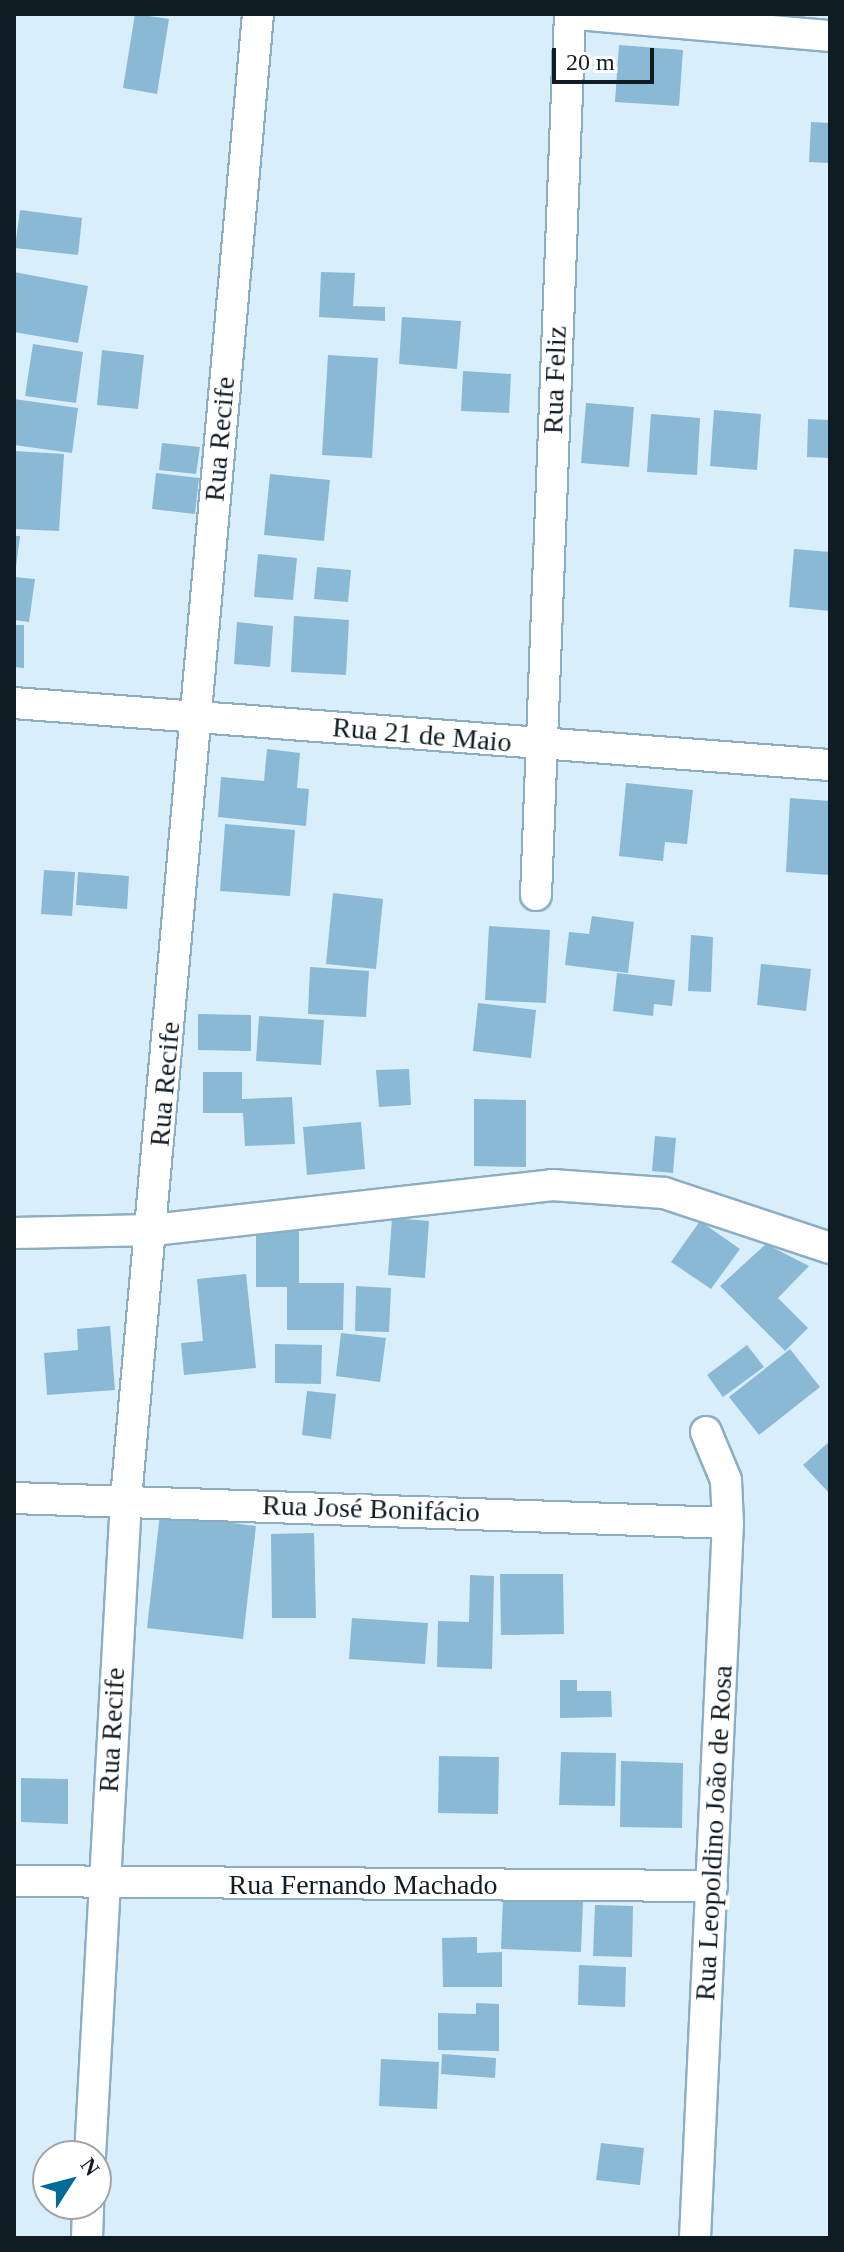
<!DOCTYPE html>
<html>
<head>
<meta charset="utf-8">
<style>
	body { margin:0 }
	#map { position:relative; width:844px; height:2252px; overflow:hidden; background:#d9eefb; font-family:"Times New Roman",serif }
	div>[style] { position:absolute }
	.building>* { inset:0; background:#8ab9d6 }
	.roads { filter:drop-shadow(2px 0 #8cadc2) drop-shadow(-2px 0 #8cadc2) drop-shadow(0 2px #8cadc2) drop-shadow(0 -2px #8cadc2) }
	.street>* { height:30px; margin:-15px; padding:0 15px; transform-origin:15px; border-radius:15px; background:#fff }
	span { translate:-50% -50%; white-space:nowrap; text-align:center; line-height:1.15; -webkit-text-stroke:8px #fff; paint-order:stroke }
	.street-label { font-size:28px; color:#101c24 }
	.frame { position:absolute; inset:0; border:16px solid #101c24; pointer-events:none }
	.north { position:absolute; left:32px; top:2140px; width:80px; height:80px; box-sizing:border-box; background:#fff; border:2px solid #9fa4a7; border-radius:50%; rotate:54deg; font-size:22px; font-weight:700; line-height:32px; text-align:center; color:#101c24 }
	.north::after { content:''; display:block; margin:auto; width:28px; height:36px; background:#006b98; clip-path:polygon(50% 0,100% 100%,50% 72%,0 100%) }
	.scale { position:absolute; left:552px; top:48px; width:102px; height:36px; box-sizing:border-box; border:4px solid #101c24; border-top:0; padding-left:10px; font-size:24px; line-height:28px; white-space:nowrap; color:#101c24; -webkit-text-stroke:6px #fff; paint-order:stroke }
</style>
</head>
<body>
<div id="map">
	<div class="building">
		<i style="clip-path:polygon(135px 14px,169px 19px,157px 94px,123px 88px)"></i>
		<i style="clip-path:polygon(619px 45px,683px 50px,679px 106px,615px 102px)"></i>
		<i style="clip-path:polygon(811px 122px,830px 123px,830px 163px,809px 162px)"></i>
		<i style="clip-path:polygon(20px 210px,82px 218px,78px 255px,15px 248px)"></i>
		<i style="clip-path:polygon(14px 272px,88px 286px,78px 343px,14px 332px)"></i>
		<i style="clip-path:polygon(321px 272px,355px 273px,353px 306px,385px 307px,385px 321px,319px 317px)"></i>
		<i style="clip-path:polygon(402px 317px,461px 321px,457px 369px,399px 364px)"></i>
		<i style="clip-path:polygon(33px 344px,83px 352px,76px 403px,25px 396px)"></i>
		<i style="clip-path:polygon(102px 350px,144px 355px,138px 409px,97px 405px)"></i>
		<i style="clip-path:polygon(328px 355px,378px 358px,372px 458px,322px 455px)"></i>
		<i style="clip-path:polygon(463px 371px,511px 374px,509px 413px,461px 411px)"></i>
		<i style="clip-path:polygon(14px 399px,78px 408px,72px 453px,14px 445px)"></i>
		<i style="clip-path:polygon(586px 403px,634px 407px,629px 467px,581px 463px)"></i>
		<i style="clip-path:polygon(714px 410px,761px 414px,757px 470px,710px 466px)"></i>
		<i style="clip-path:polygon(651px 414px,700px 418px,697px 475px,647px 472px)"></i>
		<i style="clip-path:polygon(808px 419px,830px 420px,830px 458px,807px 457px)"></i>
		<i style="clip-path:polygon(162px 443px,200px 447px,196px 474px,159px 470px)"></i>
		<i style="clip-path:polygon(14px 451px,64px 454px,59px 531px,14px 529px)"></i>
		<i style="clip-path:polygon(156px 473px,199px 478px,195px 514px,152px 509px)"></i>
		<i style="clip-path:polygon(270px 474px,330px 480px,324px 541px,264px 535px)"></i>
		<i style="clip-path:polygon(14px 536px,20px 536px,16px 567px,14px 567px)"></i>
		<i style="clip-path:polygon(794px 549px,830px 552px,830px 611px,789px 607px)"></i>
		<i style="clip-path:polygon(258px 554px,297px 558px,293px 600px,254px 597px)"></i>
		<i style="clip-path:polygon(317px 567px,351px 570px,348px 602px,314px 599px)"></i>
		<i style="clip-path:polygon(14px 577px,35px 579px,29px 622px,14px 620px)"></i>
		<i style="clip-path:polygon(294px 616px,349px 620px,346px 675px,291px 672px)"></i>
		<i style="clip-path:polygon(237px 622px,273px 626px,270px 667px,234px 664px)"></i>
		<i style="clip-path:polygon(14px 625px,24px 625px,24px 668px,14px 667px)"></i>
		<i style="clip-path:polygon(267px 749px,300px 753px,297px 788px,309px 789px,306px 826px,218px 817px,221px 777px,264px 781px)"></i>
		<i style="clip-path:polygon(626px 783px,693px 790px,687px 844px,665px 842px,663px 861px,619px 856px)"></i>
		<i style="clip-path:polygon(790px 798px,830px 801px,830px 875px,786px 872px)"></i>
		<i style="clip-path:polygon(225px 824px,295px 830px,290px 896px,220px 891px)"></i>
		<i style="clip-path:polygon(44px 870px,75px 872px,72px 916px,41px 914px)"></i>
		<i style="clip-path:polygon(78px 872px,129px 876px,127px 909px,76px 905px)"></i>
		<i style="clip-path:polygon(333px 893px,383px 899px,376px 969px,326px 964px)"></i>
		<i style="clip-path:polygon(592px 916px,634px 922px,628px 973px,565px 965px,569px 932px,589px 934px)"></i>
		<i style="clip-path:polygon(489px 926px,550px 930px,546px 1003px,485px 1000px)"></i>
		<i style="clip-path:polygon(691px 935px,713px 937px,711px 992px,688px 991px)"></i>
		<i style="clip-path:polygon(761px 964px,811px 969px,806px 1011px,757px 1005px)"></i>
		<i style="clip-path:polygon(310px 967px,369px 971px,366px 1017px,308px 1014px)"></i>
		<i style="clip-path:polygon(617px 973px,675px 980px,672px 1006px,654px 1004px,653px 1016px,613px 1011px)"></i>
		<i style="clip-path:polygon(478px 1003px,536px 1010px,531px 1058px,473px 1051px)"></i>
		<i style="clip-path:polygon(198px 1014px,251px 1015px,251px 1051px,198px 1050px)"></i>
		<i style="clip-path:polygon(259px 1016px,324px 1020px,321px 1065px,256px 1061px)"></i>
		<i style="clip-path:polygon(409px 1069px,411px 1105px,379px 1107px,376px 1070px)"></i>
		<i style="clip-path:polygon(203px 1072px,242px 1072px,242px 1099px,292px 1097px,295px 1144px,245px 1146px,243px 1113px,203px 1113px)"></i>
		<i style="clip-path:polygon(474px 1099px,526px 1100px,526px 1167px,474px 1166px)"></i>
		<i style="clip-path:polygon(361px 1122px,365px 1169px,307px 1175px,303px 1127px)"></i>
		<i style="clip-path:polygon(655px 1136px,676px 1138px,673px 1173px,652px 1171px)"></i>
		<i style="clip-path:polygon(392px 1218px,429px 1221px,425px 1278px,388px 1275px)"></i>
		<i style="clip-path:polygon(700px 1221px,740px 1249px,711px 1289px,671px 1262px)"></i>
		<i style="clip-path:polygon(256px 1226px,299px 1226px,299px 1283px,344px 1283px,343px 1330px,287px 1330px,287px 1287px,256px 1287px)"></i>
		<i style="clip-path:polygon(766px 1244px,809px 1266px,778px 1298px,808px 1328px,785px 1351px,720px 1286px)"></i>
		<i style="clip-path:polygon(246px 1274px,256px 1368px,184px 1375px,181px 1343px,203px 1341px,197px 1279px)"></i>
		<i style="clip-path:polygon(356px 1286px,391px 1288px,389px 1332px,355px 1331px)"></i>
		<i style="clip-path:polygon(110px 1326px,115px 1390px,47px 1395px,44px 1353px,78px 1350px,77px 1329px)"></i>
		<i style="clip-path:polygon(341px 1333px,386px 1338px,380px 1382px,336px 1376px)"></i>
		<i style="clip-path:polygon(275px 1344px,322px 1345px,321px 1384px,275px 1383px)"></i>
		<i style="clip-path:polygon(747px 1345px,764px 1367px,723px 1397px,707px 1375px)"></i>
		<i style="clip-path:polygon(790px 1349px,820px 1387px,759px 1435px,729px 1397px)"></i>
		<i style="clip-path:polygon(307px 1391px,336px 1394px,331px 1439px,302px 1435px)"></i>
		<i style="clip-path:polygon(830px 1441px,830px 1494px,803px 1465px)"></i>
		<i style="clip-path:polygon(160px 1514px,256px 1526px,243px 1639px,147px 1628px)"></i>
		<i style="clip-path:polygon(314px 1533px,316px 1618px,272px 1618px,271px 1534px)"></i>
		<i style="clip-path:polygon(500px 1574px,563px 1574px,564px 1634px,501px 1635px)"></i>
		<i style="clip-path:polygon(470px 1575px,494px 1576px,492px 1669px,437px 1667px,438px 1621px,469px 1622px)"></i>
		<i style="clip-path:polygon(352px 1618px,428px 1623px,425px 1664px,349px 1659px)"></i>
		<i style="clip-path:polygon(560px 1680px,577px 1680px,577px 1691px,611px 1691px,612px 1717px,560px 1718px)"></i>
		<i style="clip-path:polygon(561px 1752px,616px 1753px,615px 1806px,559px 1805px)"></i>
		<i style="clip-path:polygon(439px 1756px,499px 1757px,498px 1814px,438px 1813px)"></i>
		<i style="clip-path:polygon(621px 1761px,683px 1763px,682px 1828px,620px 1827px)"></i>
		<i style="clip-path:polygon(21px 1778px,68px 1779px,68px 1824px,21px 1822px)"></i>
		<i style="clip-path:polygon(503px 1898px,583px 1901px,581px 1952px,501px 1949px)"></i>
		<i style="clip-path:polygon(595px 1905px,633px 1906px,632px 1957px,593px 1956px)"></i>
		<i style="clip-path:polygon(477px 1937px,477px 1953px,502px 1952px,502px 1987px,443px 1987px,442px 1938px)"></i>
		<i style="clip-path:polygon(579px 1965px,626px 1967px,625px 2007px,578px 2005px)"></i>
		<i style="clip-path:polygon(476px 2003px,499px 2004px,499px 2051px,438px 2050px,438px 2013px,476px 2014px)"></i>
		<i style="clip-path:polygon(442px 2054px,496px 2058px,495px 2078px,441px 2074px)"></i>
		<i style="clip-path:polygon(381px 2059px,439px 2062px,437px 2109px,379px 2106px)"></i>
		<i style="clip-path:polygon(601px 2143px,644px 2148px,640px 2185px,596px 2180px)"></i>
	</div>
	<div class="roads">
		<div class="street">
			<i style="left:578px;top:14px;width:253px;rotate:5deg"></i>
			<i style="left:14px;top:703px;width:818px;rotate:4.35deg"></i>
			<i style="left:536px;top:895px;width:882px;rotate:-87.79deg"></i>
			<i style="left:14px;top:1233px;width:139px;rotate:-1.2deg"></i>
			<i style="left:153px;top:1230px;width:402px;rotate:-6.4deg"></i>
			<i style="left:552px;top:1185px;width:112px;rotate:4.1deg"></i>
			<i style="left:664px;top:1193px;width:175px;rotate:18.3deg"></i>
			<i style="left:14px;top:1498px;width:714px;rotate:2.01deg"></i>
			<i style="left:14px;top:1881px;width:698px;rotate:0.41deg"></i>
			<i style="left:90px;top:2156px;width:658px;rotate:-86.86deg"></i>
			<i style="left:126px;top:1499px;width:1491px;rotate:-84.92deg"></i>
			<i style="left:87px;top:2238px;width:34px;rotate:-88deg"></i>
			<i style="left:695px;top:2238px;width:716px;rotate:-87.36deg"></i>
			<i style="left:728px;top:1523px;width:43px;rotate:-92.7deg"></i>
			<i style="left:726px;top:1480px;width:52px;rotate:-112.6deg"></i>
		</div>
	</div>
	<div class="street-label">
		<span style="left:555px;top:380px;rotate:-88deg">Rua Feliz</span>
		<span style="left:220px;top:439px;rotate:-85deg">Rua Recife</span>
		<span style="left:422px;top:735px;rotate:5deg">Rua 21 de Maio</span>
		<span style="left:165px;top:1084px;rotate:-85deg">Rua Recife</span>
		<span style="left:371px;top:1509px;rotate:2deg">Rua José Bonifácio</span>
		<span style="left:112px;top:1730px;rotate:-87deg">Rua Recife</span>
		<span style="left:714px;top:1833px;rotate:-87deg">Rua Leopoldino João de Rosa</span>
		<span style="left:363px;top:1885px">Rua Fernando Machado</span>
	</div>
	<div class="frame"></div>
	<div class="north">N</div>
	<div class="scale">20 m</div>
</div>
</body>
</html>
